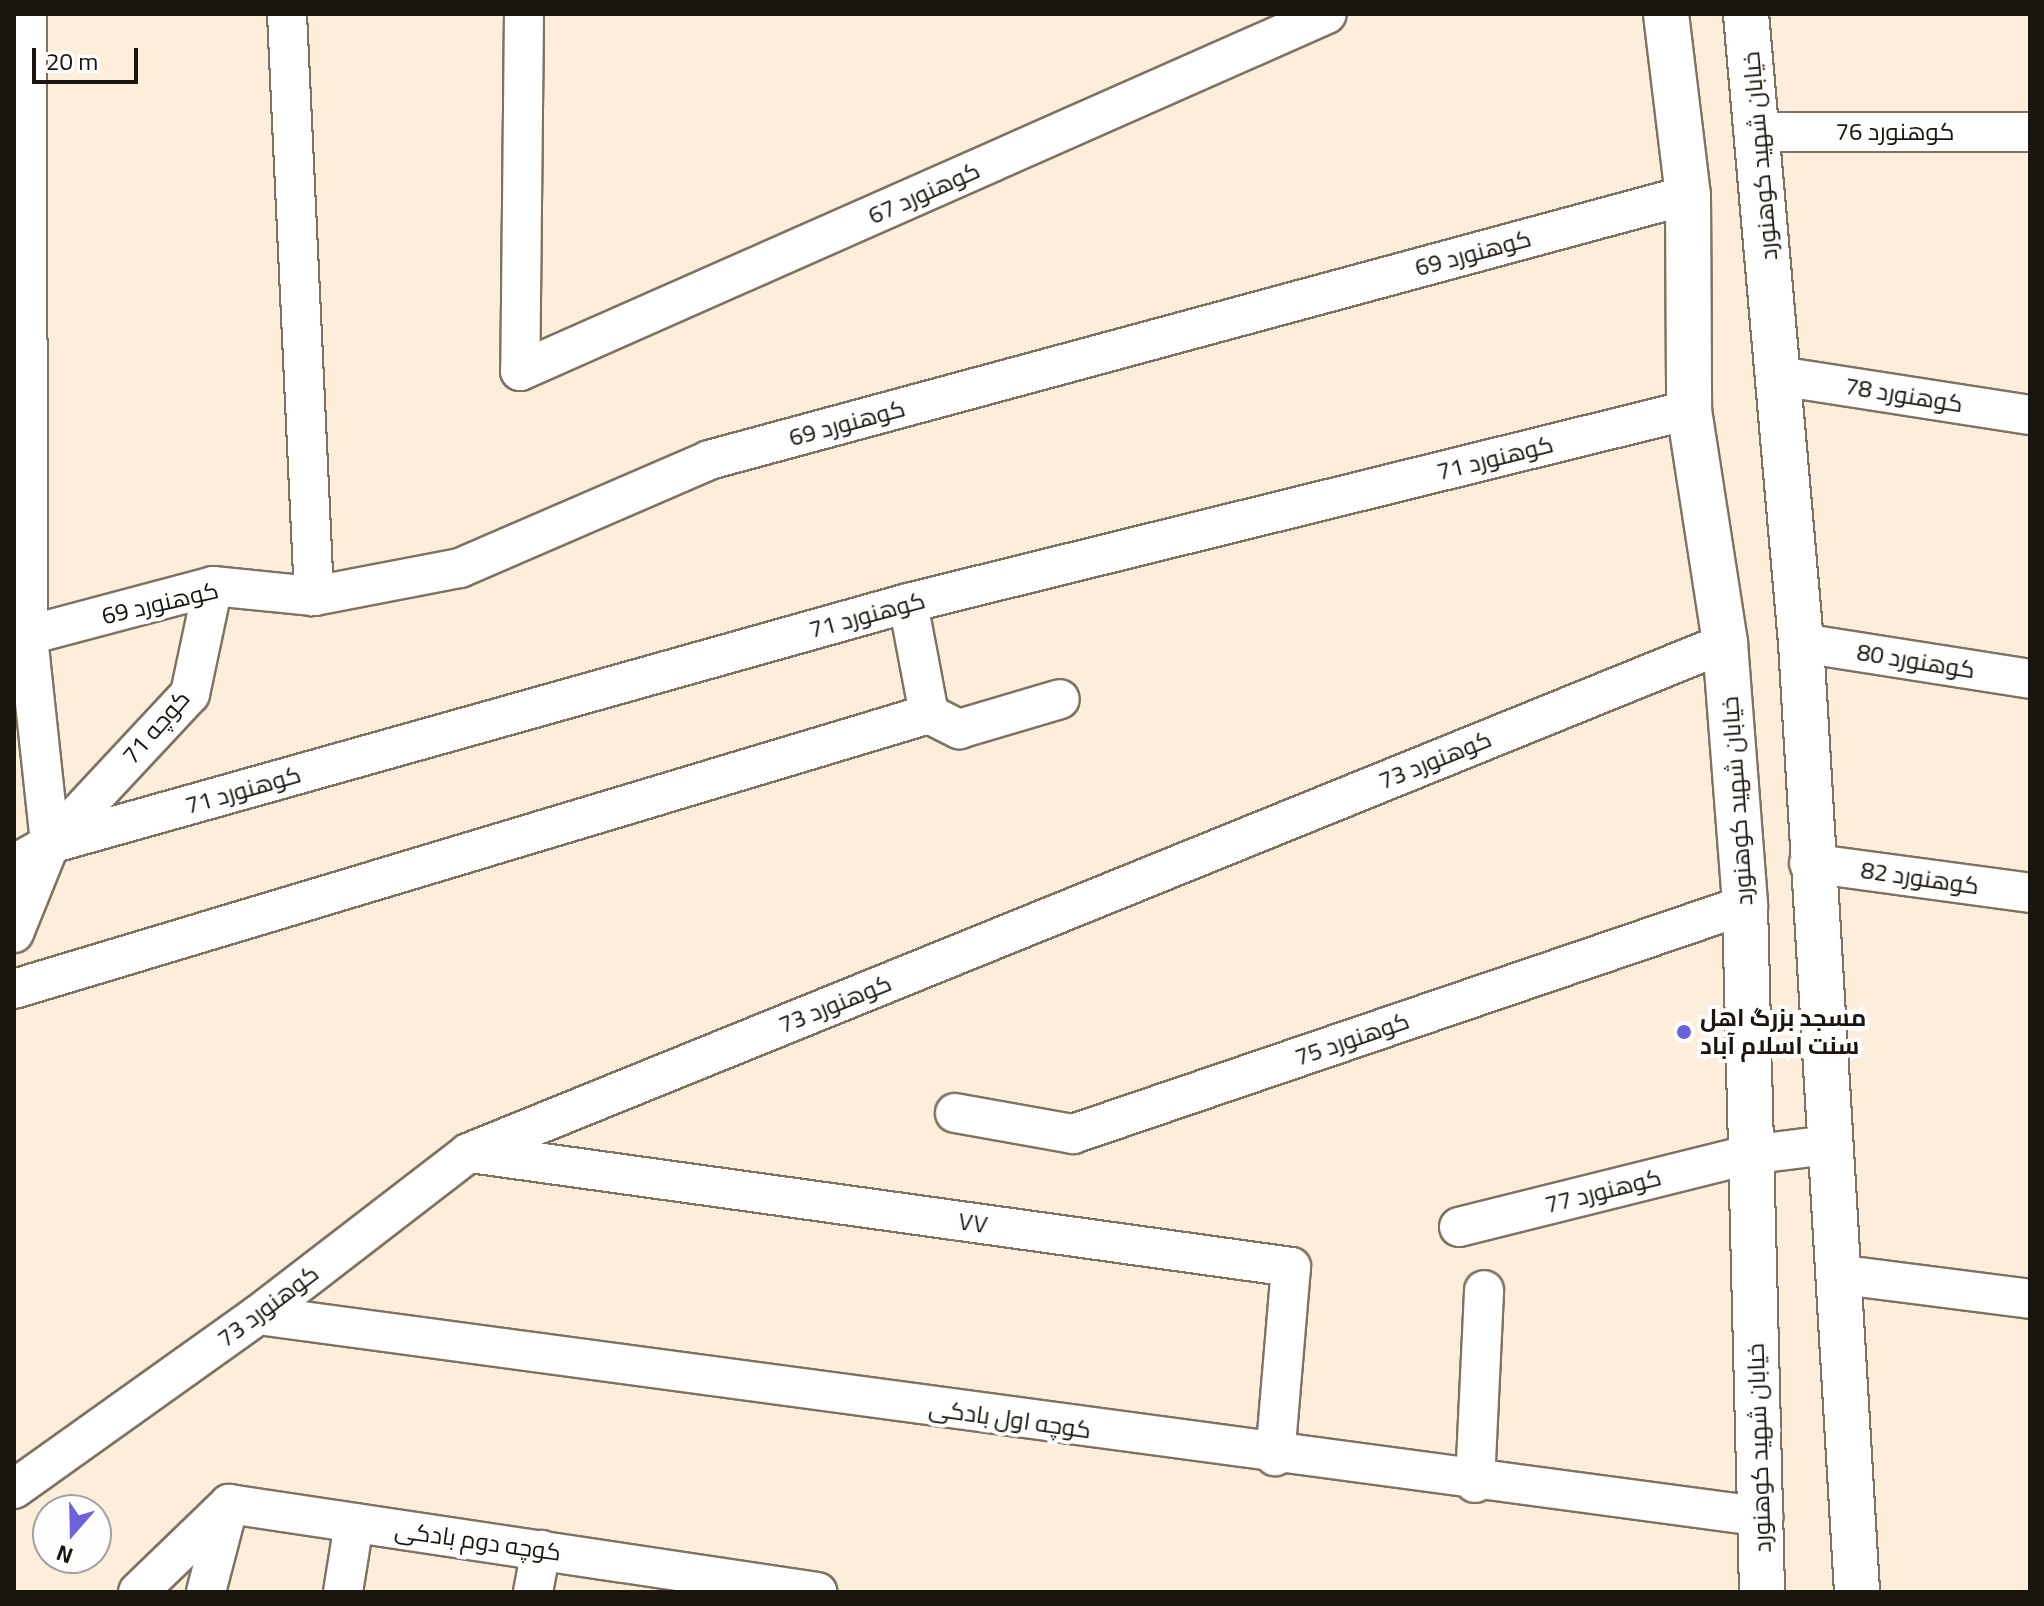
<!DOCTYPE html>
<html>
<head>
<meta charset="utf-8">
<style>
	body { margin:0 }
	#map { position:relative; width:2044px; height:1606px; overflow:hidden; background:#fdeedb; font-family:Georgia,Cairo,serif }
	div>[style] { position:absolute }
	.roads { filter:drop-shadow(2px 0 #7f7262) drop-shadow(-2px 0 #7f7262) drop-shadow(0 2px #7f7262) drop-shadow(0 -2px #7f7262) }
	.street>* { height:38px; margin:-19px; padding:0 19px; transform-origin:19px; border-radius:19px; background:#fff }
	.secondary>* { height:44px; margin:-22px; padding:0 22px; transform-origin:22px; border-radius:22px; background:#fff }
	.dots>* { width:22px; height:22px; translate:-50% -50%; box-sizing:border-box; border:4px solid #fefefe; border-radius:50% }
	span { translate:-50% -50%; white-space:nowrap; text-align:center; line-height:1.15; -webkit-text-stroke:8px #fefefe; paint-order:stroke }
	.street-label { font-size:24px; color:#1a150e }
	.poi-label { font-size:24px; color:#1a150e; font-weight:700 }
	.left { translate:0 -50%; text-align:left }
	.frame { position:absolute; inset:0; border:16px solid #1a150e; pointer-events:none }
	.north { position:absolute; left:32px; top:1494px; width:80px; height:80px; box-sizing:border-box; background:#fefefe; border:2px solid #a3a19e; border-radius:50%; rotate:200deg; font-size:22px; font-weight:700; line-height:32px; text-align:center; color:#1a150e }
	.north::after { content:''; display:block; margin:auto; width:28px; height:36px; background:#6b62dc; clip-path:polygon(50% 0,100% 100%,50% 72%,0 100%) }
	.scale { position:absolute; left:32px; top:48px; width:106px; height:36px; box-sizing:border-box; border:4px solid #1a150e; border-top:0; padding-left:10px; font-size:24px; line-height:28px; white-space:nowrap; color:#1a150e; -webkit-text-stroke:6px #fefefe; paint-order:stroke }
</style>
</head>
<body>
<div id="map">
	<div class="roads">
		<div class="street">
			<i style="left:27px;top:14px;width:623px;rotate:89.91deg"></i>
			<i style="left:28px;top:637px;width:208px;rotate:83.9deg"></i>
			<i style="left:287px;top:14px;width:583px;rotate:87.34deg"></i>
			<i style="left:524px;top:14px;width:357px;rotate:90.6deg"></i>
			<i style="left:520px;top:371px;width:882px;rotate:-23.86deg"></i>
			<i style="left:1760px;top:132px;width:270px"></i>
			<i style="left:1778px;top:376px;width:255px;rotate:8.8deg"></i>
			<i style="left:14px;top:639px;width:206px;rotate:-14.9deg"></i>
			<i style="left:213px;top:586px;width:101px;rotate:5.7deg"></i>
			<i style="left:314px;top:596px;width:149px;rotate:-10.9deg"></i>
			<i style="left:460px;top:568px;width:271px;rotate:-23.4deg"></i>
			<i style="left:709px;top:460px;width:1014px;rotate:-15.15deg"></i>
			<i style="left:1801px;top:643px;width:232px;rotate:8.9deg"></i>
			<i style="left:929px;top:714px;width:34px;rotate:27deg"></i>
			<i style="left:959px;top:729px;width:105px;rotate:-16.5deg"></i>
			<i style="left:1809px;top:863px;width:223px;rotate:7.7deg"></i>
			<i style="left:14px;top:864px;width:41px;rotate:-29.1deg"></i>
			<i style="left:50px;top:844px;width:891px;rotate:-15.69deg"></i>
			<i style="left:908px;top:603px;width:804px;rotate:-13.88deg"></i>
			<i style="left:14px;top:933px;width:96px;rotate:-68deg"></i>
			<i style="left:50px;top:844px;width:205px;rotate:-47deg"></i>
			<i style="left:190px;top:694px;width:110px;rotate:-78deg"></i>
			<i style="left:14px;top:989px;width:955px;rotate:-16.73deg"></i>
			<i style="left:929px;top:714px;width:113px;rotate:-100.7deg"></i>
			<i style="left:955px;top:1113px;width:120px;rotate:10.1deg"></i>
			<i style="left:1073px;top:1134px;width:710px;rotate:-18.82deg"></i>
			<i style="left:471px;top:1153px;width:828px;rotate:7.91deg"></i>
			<i style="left:1291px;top:1267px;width:190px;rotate:94.8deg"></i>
			<i style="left:1459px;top:1227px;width:298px;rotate:-14deg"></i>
			<i style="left:1748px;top:1155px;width:81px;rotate:-7.1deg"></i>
			<i style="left:1836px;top:1274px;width:196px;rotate:7.3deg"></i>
			<i style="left:258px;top:1315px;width:1519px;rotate:7.64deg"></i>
			<i style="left:1475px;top:1483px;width:193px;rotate:-87.3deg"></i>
			<i style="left:14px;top:1489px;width:300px;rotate:-35.5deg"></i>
			<i style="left:258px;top:1315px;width:265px;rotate:-37.6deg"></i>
			<i style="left:468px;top:1153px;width:1357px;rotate:-22.08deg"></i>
			<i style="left:229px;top:1504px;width:595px;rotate:8.51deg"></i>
			<i style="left:138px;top:1592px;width:127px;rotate:-44deg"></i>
			<i style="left:206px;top:1592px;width:91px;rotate:-75.4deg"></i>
			<i style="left:343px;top:1592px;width:70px;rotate:-80.9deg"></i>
			<i style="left:533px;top:1592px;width:43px;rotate:-79.2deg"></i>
		</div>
		<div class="secondary">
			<i style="left:1666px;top:14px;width:182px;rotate:83.1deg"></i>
			<i style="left:1688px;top:195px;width:215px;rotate:89.7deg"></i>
			<i style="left:1689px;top:410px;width:236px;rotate:81.2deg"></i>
			<i style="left:1725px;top:643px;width:263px;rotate:85.6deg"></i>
			<i style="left:1745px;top:905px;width:687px;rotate:88.58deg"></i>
			<i style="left:1746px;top:14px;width:631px;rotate:85deg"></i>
			<i style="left:1801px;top:643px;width:951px;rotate:86.62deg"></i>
		</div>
	</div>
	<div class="dots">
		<i style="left:1684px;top:1032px;background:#6b62dc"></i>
	</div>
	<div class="street-label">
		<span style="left:1895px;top:132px">کوهنورد 76</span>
		<span style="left:1760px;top:156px;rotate:-95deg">خیابان شهید کوهنورد</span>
		<span style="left:924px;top:193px;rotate:-24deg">کوهنورد 67</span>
		<span style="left:1473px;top:253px;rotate:-15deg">کوهنورد 69</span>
		<span style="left:1904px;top:395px;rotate:9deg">کوهنورد 78</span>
		<span style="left:847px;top:423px;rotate:-15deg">کوهنورد 69</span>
		<span style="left:1495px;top:458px;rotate:-14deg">کوهنورد 71</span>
		<span style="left:160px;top:603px;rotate:-13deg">کوهنورد 69</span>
		<span style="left:867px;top:615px;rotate:-15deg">کوهنورد 71</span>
		<span style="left:1916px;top:661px;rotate:9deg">کوهنورد 80</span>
		<span style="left:156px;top:727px;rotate:-49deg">کوچه 71</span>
		<span style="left:1435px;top:760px;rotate:-22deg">کوهنورد 73</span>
		<span style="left:243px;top:790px;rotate:-16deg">کوهنورد 71</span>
		<span style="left:1737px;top:801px;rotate:-94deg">خیابان شهید کوهنورد</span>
		<span style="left:1920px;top:878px;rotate:8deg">کوهنورد 82</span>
		<span style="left:835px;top:1004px;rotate:-22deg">کوهنورد 73</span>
		<span style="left:1352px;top:1039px;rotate:-19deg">کوهنورد 75</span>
		<span style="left:1603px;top:1191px;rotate:-14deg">کوهنورد 77</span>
		<span style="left:973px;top:1223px;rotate:8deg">۷۷</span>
		<span style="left:268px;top:1306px;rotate:-37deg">کوهنورد 73</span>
		<span style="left:1010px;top:1419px;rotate:8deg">کوچه اول بادکی</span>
		<span style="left:1759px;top:1448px;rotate:-92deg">خیابان شهید کوهنورد</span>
		<span style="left:478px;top:1541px;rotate:8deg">کوچه دوم بادکی</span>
	</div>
	<div class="poi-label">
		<span class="left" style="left:1700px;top:1032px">مسجد بزرگ اهل<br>سنت اسلام آباد</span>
	</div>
	<div class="frame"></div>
	<div class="north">N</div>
	<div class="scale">20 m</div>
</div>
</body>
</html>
